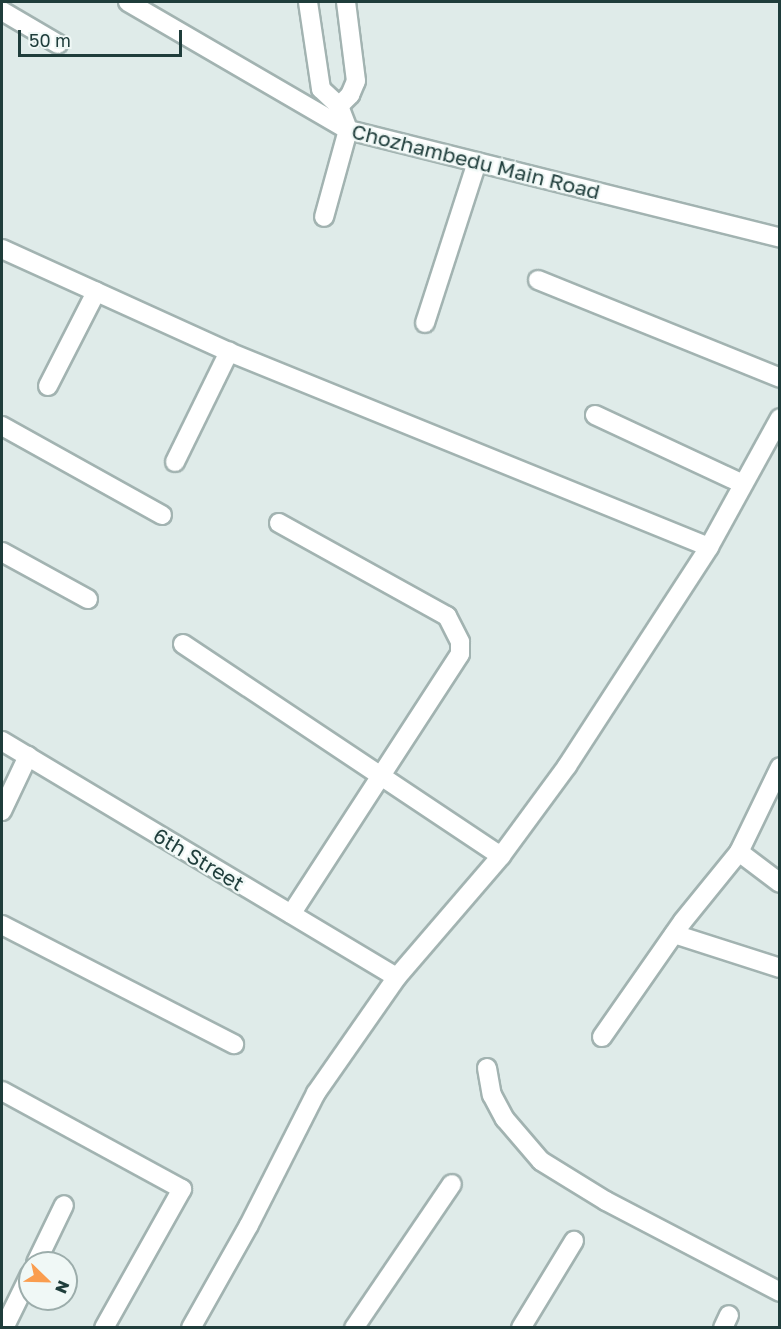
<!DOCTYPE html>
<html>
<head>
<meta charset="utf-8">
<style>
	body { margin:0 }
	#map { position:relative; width:781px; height:1329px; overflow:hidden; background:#dfebe9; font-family:"Golos Text",sans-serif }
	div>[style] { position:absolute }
	.roads { filter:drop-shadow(2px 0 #a2b3b1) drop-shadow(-2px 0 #a2b3b1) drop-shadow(0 2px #a2b3b1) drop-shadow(0 -2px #a2b3b1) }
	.minor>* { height:18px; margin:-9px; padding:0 9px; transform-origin:9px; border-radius:9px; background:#fff }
	.tertiary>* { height:18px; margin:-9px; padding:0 9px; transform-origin:9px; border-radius:9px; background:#fff }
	span { translate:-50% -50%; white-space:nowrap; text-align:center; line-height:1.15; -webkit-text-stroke:4.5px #f0f8f6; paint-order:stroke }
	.street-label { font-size:21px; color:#1f3d3b }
	.frame { position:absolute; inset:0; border:3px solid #1f3d3b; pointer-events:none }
	.north { position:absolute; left:18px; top:1251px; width:60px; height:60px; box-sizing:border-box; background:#f0f8f6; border:2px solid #9cadab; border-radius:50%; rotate:113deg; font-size:16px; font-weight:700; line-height:24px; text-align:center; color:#1f3d3b }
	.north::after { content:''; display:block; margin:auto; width:21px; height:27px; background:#fa9d4f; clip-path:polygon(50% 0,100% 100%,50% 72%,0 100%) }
	.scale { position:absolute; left:18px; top:30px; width:164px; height:27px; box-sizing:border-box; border:3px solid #1f3d3b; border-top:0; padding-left:8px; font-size:18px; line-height:21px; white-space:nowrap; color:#1f3d3b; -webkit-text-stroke:4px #f0f8f6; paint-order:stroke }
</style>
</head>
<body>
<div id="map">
	<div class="roads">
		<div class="minor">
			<i style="left:308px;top:2px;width:88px;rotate:81.5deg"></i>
			<i style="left:321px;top:89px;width:25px;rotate:43deg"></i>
			<i style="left:339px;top:106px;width:26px;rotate:69deg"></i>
			<i style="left:348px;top:130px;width:90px;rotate:105.4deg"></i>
			<i style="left:2px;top:11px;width:65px;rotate:30.5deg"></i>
			<i style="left:339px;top:106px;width:16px;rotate:-45deg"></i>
			<i style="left:350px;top:95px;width:15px;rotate:-67deg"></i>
			<i style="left:356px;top:81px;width:80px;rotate:-97.2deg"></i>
			<i style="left:2px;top:249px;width:249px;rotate:24.4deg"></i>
			<i style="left:229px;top:352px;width:518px;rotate:22.11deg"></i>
			<i style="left:538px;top:280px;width:261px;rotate:22deg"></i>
			<i style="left:425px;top:323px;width:169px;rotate:-72.1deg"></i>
			<i style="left:48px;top:386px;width:106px;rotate:-62.9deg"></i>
			<i style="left:595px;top:415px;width:163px;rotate:25deg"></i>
			<i style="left:2px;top:426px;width:183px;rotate:29.1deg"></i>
			<i style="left:175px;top:462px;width:123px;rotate:-63.9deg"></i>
			<i style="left:279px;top:523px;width:192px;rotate:29deg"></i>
			<i style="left:447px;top:616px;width:29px;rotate:63deg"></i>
			<i style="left:460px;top:642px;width:12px;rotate:90deg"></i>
			<i style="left:460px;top:654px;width:310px;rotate:123deg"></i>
			<i style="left:2px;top:552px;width:98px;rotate:28.7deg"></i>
			<i style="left:183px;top:644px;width:382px;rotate:33.7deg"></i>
			<i style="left:2px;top:741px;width:460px;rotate:30.9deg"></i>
			<i style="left:2px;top:811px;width:61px;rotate:-64.7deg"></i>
			<i style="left:739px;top:852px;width:51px;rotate:37.1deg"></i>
			<i style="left:2px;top:925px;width:261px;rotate:27.2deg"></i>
			<i style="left:674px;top:934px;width:111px;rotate:17.8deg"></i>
			<i style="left:602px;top:1037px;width:141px;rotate:-55.1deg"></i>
			<i style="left:683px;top:921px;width:89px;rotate:-50.9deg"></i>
			<i style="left:739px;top:852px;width:94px;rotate:-64.2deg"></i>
			<i style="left:487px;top:1068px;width:27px;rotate:80deg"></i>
			<i style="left:492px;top:1095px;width:27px;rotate:62deg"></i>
			<i style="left:505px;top:1119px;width:55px;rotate:49.4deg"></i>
			<i style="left:541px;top:1161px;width:76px;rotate:31.6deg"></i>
			<i style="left:606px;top:1201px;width:196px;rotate:27.6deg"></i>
			<i style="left:2px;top:1091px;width:205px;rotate:28.6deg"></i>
			<i style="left:182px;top:1189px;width:159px;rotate:119.3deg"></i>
			<i style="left:36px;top:1263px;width:64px;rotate:-64.2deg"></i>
			<i style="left:4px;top:1328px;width:59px;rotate:-63.9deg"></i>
			<i style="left:191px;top:1328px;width:118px;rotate:-60.6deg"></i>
			<i style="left:249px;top:1225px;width:148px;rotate:-63.1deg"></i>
			<i style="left:316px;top:1093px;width:141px;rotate:-55.1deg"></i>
			<i style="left:397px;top:977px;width:160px;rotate:-49.3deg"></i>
			<i style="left:501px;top:856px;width:112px;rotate:-53.7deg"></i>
			<i style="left:567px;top:766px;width:261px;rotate:-57deg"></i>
			<i style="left:709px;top:547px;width:147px;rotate:-61.2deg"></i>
			<i style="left:354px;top:1328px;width:174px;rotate:-55.8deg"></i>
			<i style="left:521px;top:1328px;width:102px;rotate:-58.7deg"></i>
			<i style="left:723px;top:1328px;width:14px;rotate:-65deg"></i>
		</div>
		<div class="tertiary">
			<i style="left:128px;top:2px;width:255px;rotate:30.2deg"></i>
			<i style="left:348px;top:130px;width:445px;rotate:14deg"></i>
		</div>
	</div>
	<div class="street-label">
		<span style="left:476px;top:161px;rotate:14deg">Chozhambedu Main Road</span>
		<span style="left:199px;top:859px;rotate:31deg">6th Street</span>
	</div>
	<div class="frame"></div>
	<div class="north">N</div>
	<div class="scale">50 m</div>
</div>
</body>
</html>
